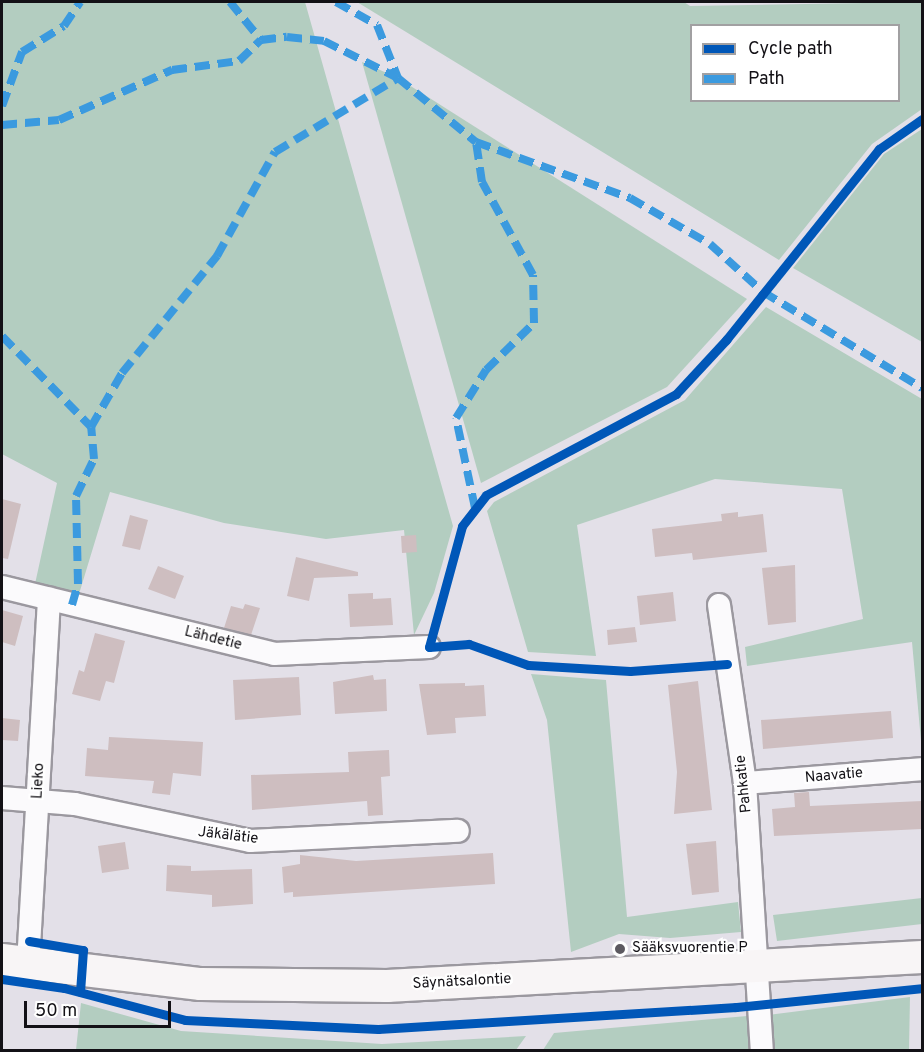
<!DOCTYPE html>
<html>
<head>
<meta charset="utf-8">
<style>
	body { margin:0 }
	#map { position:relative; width:924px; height:1052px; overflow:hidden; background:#e3e0e8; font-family:Overpass,sans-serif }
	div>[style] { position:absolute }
	.green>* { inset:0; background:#b3cdc0 }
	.building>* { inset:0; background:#cebec0 }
	.roads { filter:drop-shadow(2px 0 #9b989f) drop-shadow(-2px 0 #9b989f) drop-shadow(0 2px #9b989f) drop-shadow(0 -2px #9b989f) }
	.street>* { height:22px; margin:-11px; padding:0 11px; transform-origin:11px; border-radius:11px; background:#fbfafc }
	.secondary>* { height:32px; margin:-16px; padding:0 16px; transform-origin:16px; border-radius:16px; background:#f8f5f6 }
	.quiet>* { height:8px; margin-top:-4px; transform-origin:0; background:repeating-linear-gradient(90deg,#3b9adf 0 15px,transparent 0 23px) }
	.cycleway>* { height:9px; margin:-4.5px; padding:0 4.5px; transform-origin:4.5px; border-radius:4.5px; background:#0057b8 }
	.dots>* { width:16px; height:16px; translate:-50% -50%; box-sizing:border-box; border:3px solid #fff; border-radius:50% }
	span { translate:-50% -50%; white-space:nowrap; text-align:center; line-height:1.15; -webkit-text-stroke:4.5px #fff; paint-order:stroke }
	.street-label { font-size:15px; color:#131116 }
	.poi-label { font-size:15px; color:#131116 }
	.left { translate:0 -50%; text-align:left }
	.frame { position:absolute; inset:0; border:3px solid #131116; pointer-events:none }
	.legend { position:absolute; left:690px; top:24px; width:210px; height:78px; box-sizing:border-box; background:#fff; border:2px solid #a1a0a2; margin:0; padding:8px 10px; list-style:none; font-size:18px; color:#131116 }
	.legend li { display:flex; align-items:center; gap:12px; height:30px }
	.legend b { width:30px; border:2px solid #a1a0a2 }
	.scale { position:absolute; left:24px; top:1001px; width:147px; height:27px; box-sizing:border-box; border:3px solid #131116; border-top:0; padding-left:8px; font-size:18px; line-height:21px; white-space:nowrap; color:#131116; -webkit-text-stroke:4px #fff; paint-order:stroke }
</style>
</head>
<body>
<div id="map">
	<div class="green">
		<i style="clip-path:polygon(2px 2px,305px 2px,453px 526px,434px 593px,414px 635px,404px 530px,326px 539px,224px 523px,110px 492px,79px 594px,35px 584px,57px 483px,2px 454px)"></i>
		<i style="clip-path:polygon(evenodd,357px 2px,684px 2px,690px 6px,922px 2px,922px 109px,872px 144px,779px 260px,357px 2px,692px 26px,898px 26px,898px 100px,692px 100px,692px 26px)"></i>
		<i style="clip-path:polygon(362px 62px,398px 78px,747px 299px,667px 387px,481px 483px)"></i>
		<i style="clip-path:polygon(922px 129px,922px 342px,793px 268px,884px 154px)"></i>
		<i style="clip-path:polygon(766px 307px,922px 399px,922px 752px,912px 642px,747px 666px,745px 647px,863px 619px,842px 489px,715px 479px,577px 525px,596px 656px,528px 652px,487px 511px,494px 502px,685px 400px)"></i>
		<i style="clip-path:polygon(531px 674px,606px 680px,627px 917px,738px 902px,741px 932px,670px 938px,619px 934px,571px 952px,547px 720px)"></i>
		<i style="clip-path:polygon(922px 898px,922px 924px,777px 941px,773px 915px)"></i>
		<i style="clip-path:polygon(910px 997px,909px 1050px,769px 1050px,768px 1015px)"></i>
		<i style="clip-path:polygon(81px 1003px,181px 1031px,382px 1044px,526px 1036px,516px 1050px,76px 1050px)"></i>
		<i style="clip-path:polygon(747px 1016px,749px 1050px,543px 1050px,554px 1033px)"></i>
	</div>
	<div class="building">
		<i style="clip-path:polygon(2px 499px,21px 504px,8px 559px,2px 558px)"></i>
		<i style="clip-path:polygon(738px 512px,738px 517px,763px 514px,767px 552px,693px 560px,692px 553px,655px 557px,652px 529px,722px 521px,721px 514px)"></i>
		<i style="clip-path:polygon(130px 515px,148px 520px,140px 550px,122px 546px)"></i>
		<i style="clip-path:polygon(416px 535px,417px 552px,402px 553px,401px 536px)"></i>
		<i style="clip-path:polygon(296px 557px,358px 572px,358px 576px,314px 578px,309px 601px,287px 596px)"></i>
		<i style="clip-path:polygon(795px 565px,796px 622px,768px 625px,762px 568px)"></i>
		<i style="clip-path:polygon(158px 566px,184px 576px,175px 599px,148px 589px)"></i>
		<i style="clip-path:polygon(673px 592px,676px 621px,640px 625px,637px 596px)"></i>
		<i style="clip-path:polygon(373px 593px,373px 599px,391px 598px,393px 625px,350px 627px,348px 594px)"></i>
		<i style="clip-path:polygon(245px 604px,260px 608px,251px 635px,224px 628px,231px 606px,243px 609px)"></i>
		<i style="clip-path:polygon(2px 610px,23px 616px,15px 646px,2px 642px)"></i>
		<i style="clip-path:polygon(635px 627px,637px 642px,608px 645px,607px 630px)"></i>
		<i style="clip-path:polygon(95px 633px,125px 641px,114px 683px,106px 681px,100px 701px,72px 694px,79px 670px,84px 672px)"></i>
		<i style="clip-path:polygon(373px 675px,374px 680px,386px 679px,387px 711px,335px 714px,333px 682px)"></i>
		<i style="clip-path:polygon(299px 677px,301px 715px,235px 720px,233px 680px)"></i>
		<i style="clip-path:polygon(698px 681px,712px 810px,674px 814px,677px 772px,668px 685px)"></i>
		<i style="clip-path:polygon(465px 683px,465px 686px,484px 685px,486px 716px,455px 718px,456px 733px,427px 735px,419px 684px)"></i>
		<i style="clip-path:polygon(891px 711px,893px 738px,763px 749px,761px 720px)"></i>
		<i style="clip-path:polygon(2px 718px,20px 720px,18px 741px,2px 740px)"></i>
		<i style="clip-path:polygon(109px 737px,203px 742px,201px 776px,173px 773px,170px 795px,152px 793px,154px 781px,85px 776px,87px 748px,108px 750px)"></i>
		<i style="clip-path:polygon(389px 750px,390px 776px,381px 777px,383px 815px,368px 816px,367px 801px,252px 810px,251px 775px,349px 772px,348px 752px)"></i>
		<i style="clip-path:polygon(809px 792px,810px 806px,922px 801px,922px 829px,774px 836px,772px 809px,795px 807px,794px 793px)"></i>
		<i style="clip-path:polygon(716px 841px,719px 892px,692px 895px,686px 844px)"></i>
		<i style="clip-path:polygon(125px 842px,129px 869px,102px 873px,98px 846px)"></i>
		<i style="clip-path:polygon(493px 853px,495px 884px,293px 897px,293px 892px,284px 893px,282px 867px,300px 864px,300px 855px,356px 861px)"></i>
		<i style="clip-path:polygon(167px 865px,191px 866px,191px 871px,252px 869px,253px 904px,212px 907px,212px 895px,166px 891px)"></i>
	</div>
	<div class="roads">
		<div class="street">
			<i style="left:2px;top:587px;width:280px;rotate:13.8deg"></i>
			<i style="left:274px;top:654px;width:155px;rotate:-2.6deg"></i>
			<i style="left:719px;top:605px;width:180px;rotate:81.7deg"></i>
			<i style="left:745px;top:783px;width:268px;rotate:86.4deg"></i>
			<i style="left:745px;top:783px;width:178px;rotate:-4.5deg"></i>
			<i style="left:2px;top:798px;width:73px;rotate:4.7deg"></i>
			<i style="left:75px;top:804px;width:179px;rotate:11.9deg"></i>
			<i style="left:250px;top:841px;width:208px;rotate:-2.8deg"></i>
			<i style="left:28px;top:964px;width:366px;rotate:-86.7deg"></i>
		</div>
		<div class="secondary">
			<i style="left:2px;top:960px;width:200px;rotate:6.9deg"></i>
			<i style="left:201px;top:984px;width:186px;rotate:0.6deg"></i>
			<i style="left:387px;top:986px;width:536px;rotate:-3.1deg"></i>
		</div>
	</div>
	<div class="quiet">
		<i style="left:230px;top:2px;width:49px;rotate:50.8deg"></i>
		<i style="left:336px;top:2px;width:47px;rotate:29.3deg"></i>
		<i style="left:377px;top:25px;width:57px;rotate:68.4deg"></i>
		<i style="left:2px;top:106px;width:58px;rotate:-69.7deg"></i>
		<i style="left:22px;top:52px;width:49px;rotate:-31.8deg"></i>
		<i style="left:64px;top:26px;width:29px;rotate:-56deg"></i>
		<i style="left:2px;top:125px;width:57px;rotate:-5deg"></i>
		<i style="left:59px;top:120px;width:124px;rotate:-23.9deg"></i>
		<i style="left:172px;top:70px;width:68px;rotate:-7.7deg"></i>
		<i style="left:239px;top:61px;width:30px;rotate:-44deg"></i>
		<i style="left:261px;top:40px;width:26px;rotate:-7deg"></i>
		<i style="left:287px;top:37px;width:37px;rotate:6deg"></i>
		<i style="left:324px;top:41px;width:83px;rotate:26.6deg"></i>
		<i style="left:398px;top:78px;width:101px;rotate:39.4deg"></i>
		<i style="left:476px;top:142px;width:164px;rotate:20deg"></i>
		<i style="left:630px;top:198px;width:92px;rotate:29.9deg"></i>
		<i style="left:710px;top:244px;width:72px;rotate:42.2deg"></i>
		<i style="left:763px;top:292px;width:186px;rotate:31.1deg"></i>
		<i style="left:2px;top:336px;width:127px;rotate:45.6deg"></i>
		<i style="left:475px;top:508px;width:92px;rotate:-101.9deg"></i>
		<i style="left:456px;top:418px;width:57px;rotate:-58deg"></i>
		<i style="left:486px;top:370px;width:67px;rotate:-44.4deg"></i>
		<i style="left:534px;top:323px;width:48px;rotate:-91.2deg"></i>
		<i style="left:533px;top:275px;width:106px;rotate:-118.7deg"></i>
		<i style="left:482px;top:182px;width:40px;rotate:-98.5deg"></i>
		<i style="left:72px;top:605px;width:22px;rotate:-74deg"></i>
		<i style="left:78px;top:584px;width:88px;rotate:-91.3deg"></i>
		<i style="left:76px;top:496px;width:41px;rotate:-64.1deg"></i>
		<i style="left:94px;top:459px;width:32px;rotate:-95deg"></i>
		<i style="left:91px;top:427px;width:62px;rotate:-60.1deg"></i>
		<i style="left:122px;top:373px;width:151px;rotate:-50.9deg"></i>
		<i style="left:217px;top:256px;width:119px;rotate:-60.9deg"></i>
		<i style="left:275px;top:152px;width:144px;rotate:-31deg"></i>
	</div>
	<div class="cycleway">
		<i style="left:727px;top:664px;width:97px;rotate:175.9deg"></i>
		<i style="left:630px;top:671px;width:102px;rotate:-176.6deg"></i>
		<i style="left:528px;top:665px;width:63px;rotate:-160.4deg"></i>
		<i style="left:469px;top:644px;width:40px;rotate:175.7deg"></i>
		<i style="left:429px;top:647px;width:125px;rotate:-74.7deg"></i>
		<i style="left:462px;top:526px;width:39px;rotate:-52deg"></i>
		<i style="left:486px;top:495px;width:215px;rotate:-28deg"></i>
		<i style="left:676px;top:394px;width:74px;rotate:-47.2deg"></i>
		<i style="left:726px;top:340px;width:245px;rotate:-51.3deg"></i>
		<i style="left:879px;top:149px;width:52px;rotate:-34.9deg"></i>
		<i style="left:29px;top:941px;width:55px;rotate:9.5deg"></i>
		<i style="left:83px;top:950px;width:42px;rotate:94.1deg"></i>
		<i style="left:2px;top:979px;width:63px;rotate:8.3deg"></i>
		<i style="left:64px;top:988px;width:125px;rotate:14.8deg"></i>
		<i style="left:185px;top:1020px;width:193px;rotate:2.7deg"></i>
		<i style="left:378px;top:1029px;width:359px;rotate:-3.5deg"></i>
		<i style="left:736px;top:1007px;width:187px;rotate:-5.8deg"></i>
	</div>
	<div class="dots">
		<i style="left:620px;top:949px;background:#5c5960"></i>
	</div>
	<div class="street-label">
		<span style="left:213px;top:639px;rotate:14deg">Lähdetie</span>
		<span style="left:834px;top:776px;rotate:-5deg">Naavatie</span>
		<span style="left:39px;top:781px;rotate:-87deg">Lieko</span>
		<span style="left:744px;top:784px;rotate:-96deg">Pahkatie</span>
		<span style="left:228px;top:836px;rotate:7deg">Jäkälätie</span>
		<span style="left:462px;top:982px;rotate:-3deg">Säynätsalontie</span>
	</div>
	<div class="poi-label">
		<span class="left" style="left:632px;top:949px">Sääksvuorentie P</span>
	</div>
	<div class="frame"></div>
	<ul class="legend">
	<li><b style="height:8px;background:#0057b8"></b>Cycle path</li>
	<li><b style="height:8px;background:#3b9adf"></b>Path</li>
	</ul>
	<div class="scale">50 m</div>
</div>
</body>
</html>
